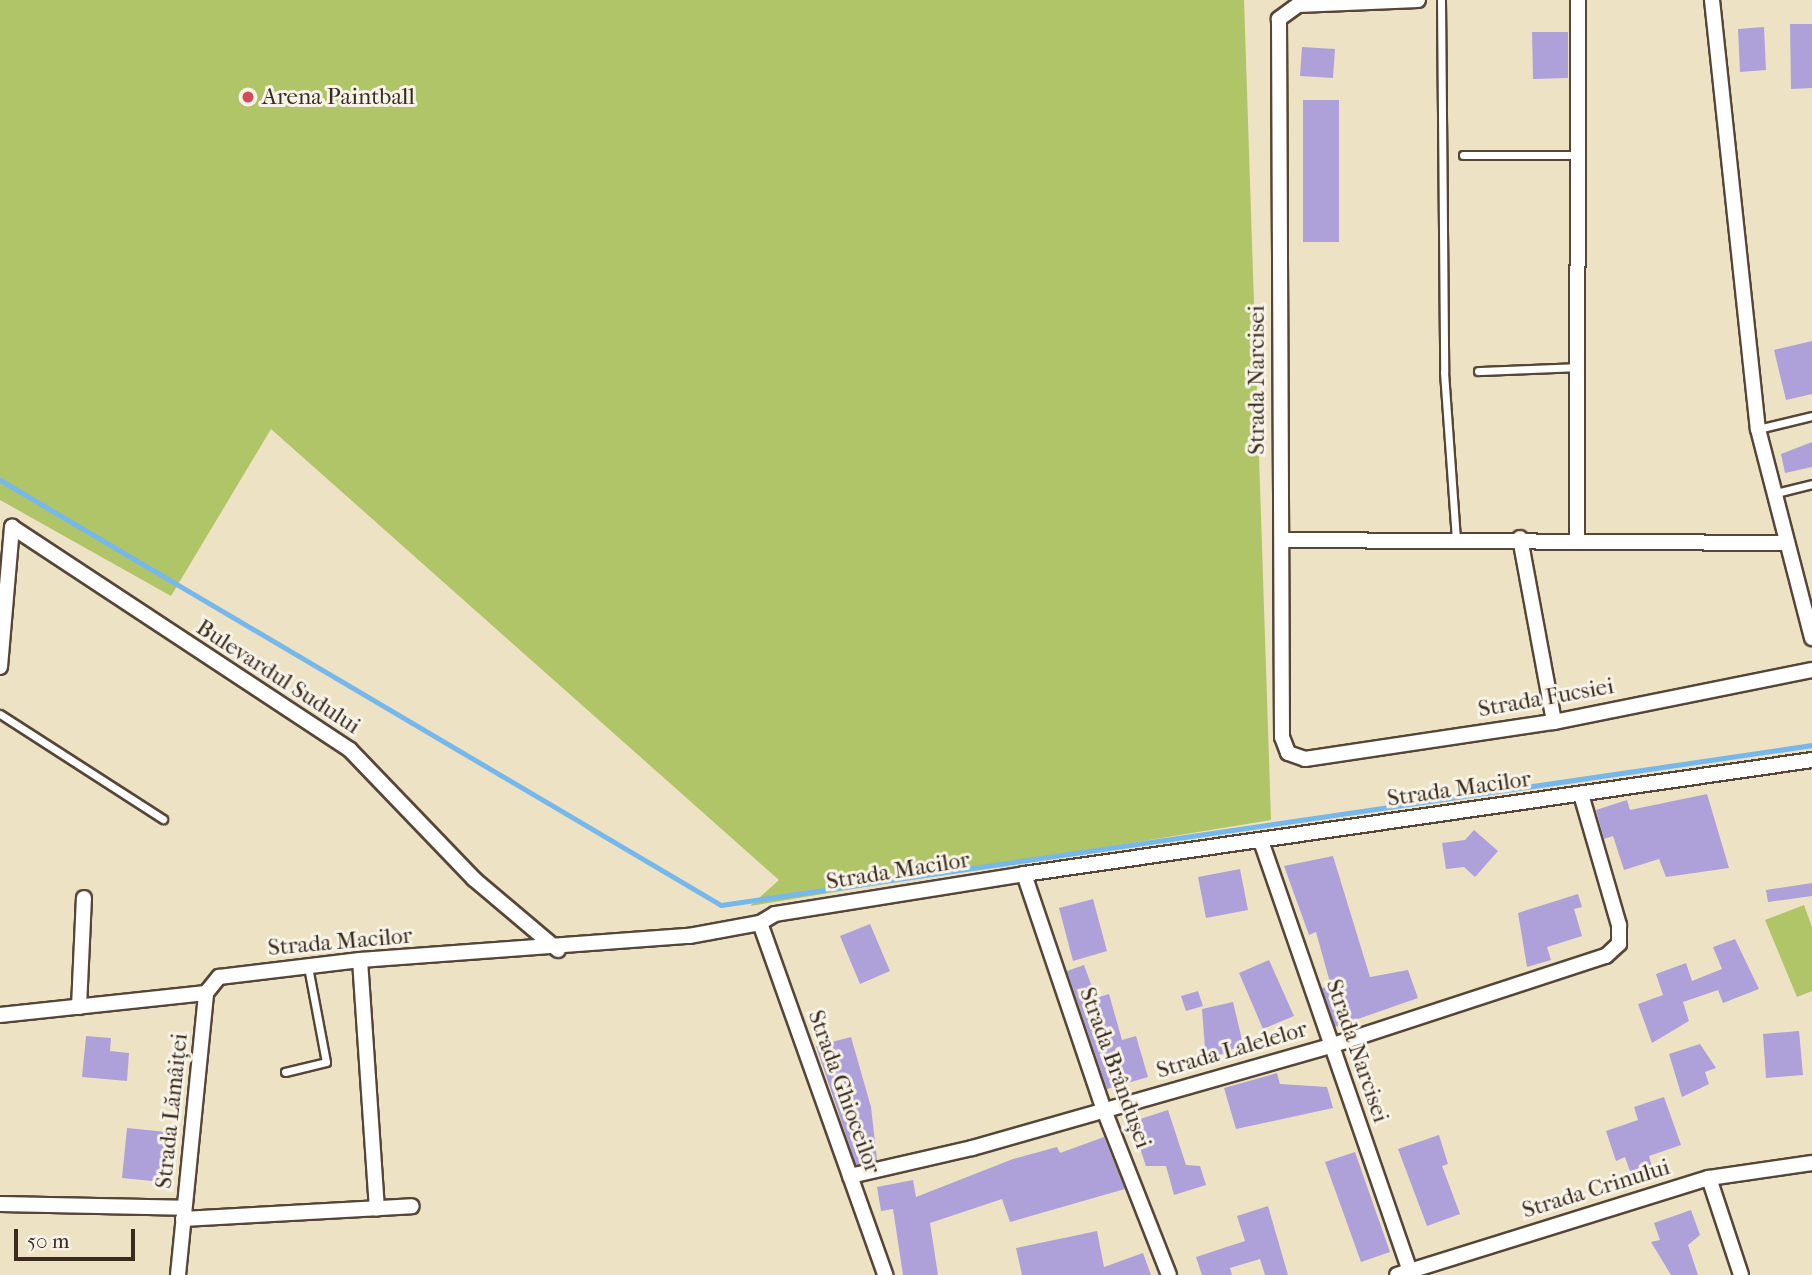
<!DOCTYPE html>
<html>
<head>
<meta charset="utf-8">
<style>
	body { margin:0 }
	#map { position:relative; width:1812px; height:1275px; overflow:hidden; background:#eee2c5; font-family:"IM FELL French Canon",serif }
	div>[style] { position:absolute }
	.green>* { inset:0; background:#b0c468 }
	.stream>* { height:5px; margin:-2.5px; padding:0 2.5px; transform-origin:2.5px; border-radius:2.5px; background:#76b8eb }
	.building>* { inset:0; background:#aea1da }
	.roads { filter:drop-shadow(2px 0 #564637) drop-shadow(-2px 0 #564637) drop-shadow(0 2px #564637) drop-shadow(0 -2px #564637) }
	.service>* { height:7px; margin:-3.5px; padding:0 3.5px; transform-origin:3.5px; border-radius:3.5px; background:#fff }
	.minor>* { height:14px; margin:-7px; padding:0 7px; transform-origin:7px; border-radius:7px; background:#fff }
	.dots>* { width:19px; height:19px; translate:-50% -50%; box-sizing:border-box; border:4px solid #f7f3e8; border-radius:50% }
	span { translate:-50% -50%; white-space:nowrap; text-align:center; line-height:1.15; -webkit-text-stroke:6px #f7f3e8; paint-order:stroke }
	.poi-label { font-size:23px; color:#3b2a1e }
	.left { translate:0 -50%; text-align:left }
	.street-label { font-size:23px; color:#3b2a1e }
	.scale { position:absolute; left:14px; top:1229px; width:121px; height:32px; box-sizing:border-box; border:4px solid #3b2a1e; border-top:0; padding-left:9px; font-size:21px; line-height:24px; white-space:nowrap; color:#3b2a1e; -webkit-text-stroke:5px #f7f3e8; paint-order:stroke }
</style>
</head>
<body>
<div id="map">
	<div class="green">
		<i style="clip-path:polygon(0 0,1244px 0,1271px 820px,750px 906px,779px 880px,271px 429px,171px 596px,0 500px)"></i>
		<i style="clip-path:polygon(1804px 905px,1812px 927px,1812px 991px,1797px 997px,1765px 920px)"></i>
	</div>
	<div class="stream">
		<i style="left:0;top:480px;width:837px;rotate:30.52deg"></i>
		<i style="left:721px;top:905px;width:1103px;rotate:-8.34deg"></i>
	</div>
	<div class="building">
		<i style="clip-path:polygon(1790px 24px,1812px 24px,1812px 88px,1791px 89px)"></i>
		<i style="clip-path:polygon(1764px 27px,1766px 70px,1740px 72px,1738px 29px)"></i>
		<i style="clip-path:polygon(1532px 32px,1568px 32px,1568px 78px,1533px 79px)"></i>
		<i style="clip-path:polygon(1302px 47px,1335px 49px,1333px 78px,1300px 76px)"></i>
		<i style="clip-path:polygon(1303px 100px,1339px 100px,1339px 242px,1303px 242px)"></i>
		<i style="clip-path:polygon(1812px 341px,1812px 394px,1786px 400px,1774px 350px)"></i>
		<i style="clip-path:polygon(1812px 442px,1812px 467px,1785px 473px,1781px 454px)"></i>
		<i style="clip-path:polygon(1707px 794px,1729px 868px,1666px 877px,1659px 859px,1624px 870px,1613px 836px,1604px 839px,1596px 810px,1627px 800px,1630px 810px)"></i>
		<i style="clip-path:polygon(1474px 830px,1498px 851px,1475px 877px,1464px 867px,1446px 869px,1442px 843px,1465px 840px)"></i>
		<i style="clip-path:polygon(1333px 856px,1370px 977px,1408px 970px,1418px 998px,1335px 1027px,1322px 988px,1331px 986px,1316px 932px,1309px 935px,1284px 866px)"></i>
		<i style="clip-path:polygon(1240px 869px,1248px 910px,1206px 918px,1198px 877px)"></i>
		<i style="clip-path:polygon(1812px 883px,1812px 896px,1768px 902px,1766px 890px)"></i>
		<i style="clip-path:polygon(1578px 894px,1582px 907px,1574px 909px,1582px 936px,1547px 947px,1551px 960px,1527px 967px,1518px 913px)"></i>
		<i style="clip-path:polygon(1093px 899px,1107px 951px,1073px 961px,1059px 908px)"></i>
		<i style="clip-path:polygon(870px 924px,890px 971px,860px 984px,840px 936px)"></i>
		<i style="clip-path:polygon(1735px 939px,1759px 989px,1723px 1003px,1718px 990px,1683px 1002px,1689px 1021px,1652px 1043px,1638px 1004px,1663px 995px,1656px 974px,1686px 963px,1692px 981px,1722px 969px,1713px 947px)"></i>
		<i style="clip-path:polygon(1269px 960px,1294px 1016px,1263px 1029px,1239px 973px)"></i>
		<i style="clip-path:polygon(1084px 965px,1096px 998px,1109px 994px,1122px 1040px,1136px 1036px,1148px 1077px,1107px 1089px,1067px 971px)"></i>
		<i style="clip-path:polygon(1198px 991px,1203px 1006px,1186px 1011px,1181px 996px)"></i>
		<i style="clip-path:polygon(1233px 1002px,1243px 1044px,1206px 1062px,1202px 1009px)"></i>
		<i style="clip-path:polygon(1799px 1031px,1803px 1075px,1766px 1078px,1763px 1034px)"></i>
		<i style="clip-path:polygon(86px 1036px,111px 1038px,110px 1051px,129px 1053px,127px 1081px,82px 1077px)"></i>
		<i style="clip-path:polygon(851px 1037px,871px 1107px,877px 1160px,856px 1165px,816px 1046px)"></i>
		<i style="clip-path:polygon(1700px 1044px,1716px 1068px,1705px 1072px,1709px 1084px,1682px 1097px,1669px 1054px)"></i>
		<i style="clip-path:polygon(1277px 1073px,1280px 1084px,1327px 1087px,1333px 1108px,1236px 1129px,1224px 1088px)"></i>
		<i style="clip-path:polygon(1664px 1097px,1681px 1145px,1649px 1156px,1652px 1167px,1631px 1174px,1625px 1157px,1616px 1161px,1606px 1131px,1638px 1120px,1634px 1107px)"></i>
		<i style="clip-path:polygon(1168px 1110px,1186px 1165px,1200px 1166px,1206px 1185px,1174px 1195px,1166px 1166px,1146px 1166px,1131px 1122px)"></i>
		<i style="clip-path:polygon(127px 1128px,167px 1132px,162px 1182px,122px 1178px)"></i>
		<i style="clip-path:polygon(1439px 1135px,1448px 1164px,1442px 1166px,1460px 1214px,1427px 1226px,1398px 1149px)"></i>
		<i style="clip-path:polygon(1104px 1137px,1125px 1189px,1010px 1222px,1002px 1199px,930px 1223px,938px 1275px,903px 1275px,893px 1209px,881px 1211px,877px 1187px,913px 1180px,916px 1197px,1013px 1159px,1057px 1147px,1060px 1153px)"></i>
		<i style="clip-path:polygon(1355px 1152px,1390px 1252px,1361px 1262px,1325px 1162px)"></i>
		<i style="clip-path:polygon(1268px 1206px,1288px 1275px,1265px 1275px,1260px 1259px,1230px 1268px,1232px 1275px,1202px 1275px,1196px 1257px,1245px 1241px,1237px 1216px)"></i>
		<i style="clip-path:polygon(1691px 1210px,1700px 1235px,1688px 1245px,1698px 1275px,1671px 1275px,1651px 1242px,1660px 1240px,1654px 1223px)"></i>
		<i style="clip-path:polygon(1097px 1231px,1104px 1267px,1143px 1253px,1151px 1275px,1022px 1275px,1016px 1248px)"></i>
	</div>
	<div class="roads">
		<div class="service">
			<i style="left:1441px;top:0;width:372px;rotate:89.5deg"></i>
			<i style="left:1444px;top:372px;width:166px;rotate:85.9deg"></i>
			<i style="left:1463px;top:155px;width:114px"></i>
			<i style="left:1478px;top:371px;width:99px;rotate:-2.3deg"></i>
			<i style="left:1758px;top:429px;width:56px;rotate:-13.5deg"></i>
			<i style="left:1772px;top:494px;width:41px;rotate:-14deg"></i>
			<i style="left:0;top:714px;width:194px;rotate:32.8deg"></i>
			<i style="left:285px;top:1072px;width:42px;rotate:-13.7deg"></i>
			<i style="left:326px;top:1062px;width:97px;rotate:-100.7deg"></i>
		</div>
		<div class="minor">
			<i style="left:1418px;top:0;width:120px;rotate:177.6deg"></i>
			<i style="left:1298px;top:5px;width:24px;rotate:144deg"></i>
			<i style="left:1279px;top:19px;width:718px;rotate:89.76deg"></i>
			<i style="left:1282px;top:737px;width:17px;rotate:69deg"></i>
			<i style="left:1288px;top:753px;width:18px;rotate:19deg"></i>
			<i style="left:1305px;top:759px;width:252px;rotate:-8.5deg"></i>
			<i style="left:1554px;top:722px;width:263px;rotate:-11.4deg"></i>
			<i style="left:1712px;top:0;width:431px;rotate:83.9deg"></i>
			<i style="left:1758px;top:429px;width:216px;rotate:75.5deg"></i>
			<i style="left:1520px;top:538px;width:187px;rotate:79.5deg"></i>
			<i style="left:1577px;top:538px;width:538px;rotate:-89.89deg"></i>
			<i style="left:1282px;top:540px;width:503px;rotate:0.34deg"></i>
			<i style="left:0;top:667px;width:141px;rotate:-85.1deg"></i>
			<i style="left:12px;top:527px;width:405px;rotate:33.4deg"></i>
			<i style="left:350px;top:750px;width:179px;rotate:46.1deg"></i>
			<i style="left:474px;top:879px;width:110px;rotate:40.2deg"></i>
			<i style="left:1261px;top:841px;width:459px;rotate:70.9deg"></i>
			<i style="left:1024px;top:874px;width:249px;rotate:71.3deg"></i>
			<i style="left:1104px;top:1110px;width:177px;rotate:68.5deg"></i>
			<i style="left:760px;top:923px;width:374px;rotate:70.4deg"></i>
			<i style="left:360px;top:960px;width:249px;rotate:86.1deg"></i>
			<i style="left:79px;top:1007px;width:109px;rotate:-87.4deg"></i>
			<i style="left:0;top:1015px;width:207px;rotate:-6.1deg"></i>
			<i style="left:206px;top:993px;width:21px;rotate:-51deg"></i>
			<i style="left:219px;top:977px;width:142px;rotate:-6.9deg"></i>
			<i style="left:360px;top:960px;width:330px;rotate:-4.2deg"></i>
			<i style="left:689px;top:936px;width:72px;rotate:-10.4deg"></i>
			<i style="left:760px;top:923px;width:17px;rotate:-31deg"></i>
			<i style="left:775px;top:914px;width:252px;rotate:-9.1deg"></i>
			<i style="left:1024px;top:874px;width:796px;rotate:-8.23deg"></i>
			<i style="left:850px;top:1176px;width:125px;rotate:-12.9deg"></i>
			<i style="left:972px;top:1148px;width:372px;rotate:-15.9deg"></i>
			<i style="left:1330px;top:1046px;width:290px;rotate:-18.1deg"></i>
			<i style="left:1606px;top:956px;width:18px;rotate:-43deg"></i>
			<i style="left:1619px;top:944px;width:19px;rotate:-90deg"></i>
			<i style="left:1619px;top:925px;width:136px;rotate:-106.2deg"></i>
			<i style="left:1709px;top:1178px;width:102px;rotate:71.7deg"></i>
			<i style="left:0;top:1204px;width:184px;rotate:1.2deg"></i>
			<i style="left:183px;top:1219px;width:229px;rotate:-3.2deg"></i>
			<i style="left:178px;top:1275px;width:283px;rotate:-84.3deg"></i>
			<i style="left:1397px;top:1275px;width:327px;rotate:-17.3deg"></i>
			<i style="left:1709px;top:1178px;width:104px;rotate:-8.3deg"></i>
		</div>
	</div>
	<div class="dots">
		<i style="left:248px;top:97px;background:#d1495b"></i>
	</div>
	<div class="poi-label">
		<span class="left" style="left:262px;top:97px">Arena Paintball</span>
	</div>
	<div class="street-label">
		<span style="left:1257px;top:380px;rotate:-90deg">Strada Narcisei</span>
		<span style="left:278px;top:677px;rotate:33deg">Bulevardul Sudului</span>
		<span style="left:1546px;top:698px;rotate:-10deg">Strada Fucsiei</span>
		<span style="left:1459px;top:789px;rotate:-8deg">Strada Macilor</span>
		<span style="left:898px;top:871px;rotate:-9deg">Strada Macilor</span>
		<span style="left:340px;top:942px;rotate:-5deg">Strada Macilor</span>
		<span style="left:1232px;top:1050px;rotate:-16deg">Strada Lalelelor</span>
		<span style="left:1357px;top:1051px;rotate:71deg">Strada Narcisei</span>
		<span style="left:1115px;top:1068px;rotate:70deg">Strada Brândușei</span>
		<span style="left:844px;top:1092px;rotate:70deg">Strada Ghioceilor</span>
		<span style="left:172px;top:1111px;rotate:-84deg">Strada Lămâiței</span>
		<span style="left:1596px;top:1189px;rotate:-17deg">Strada Crinului</span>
	</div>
	<div class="scale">50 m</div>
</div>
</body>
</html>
